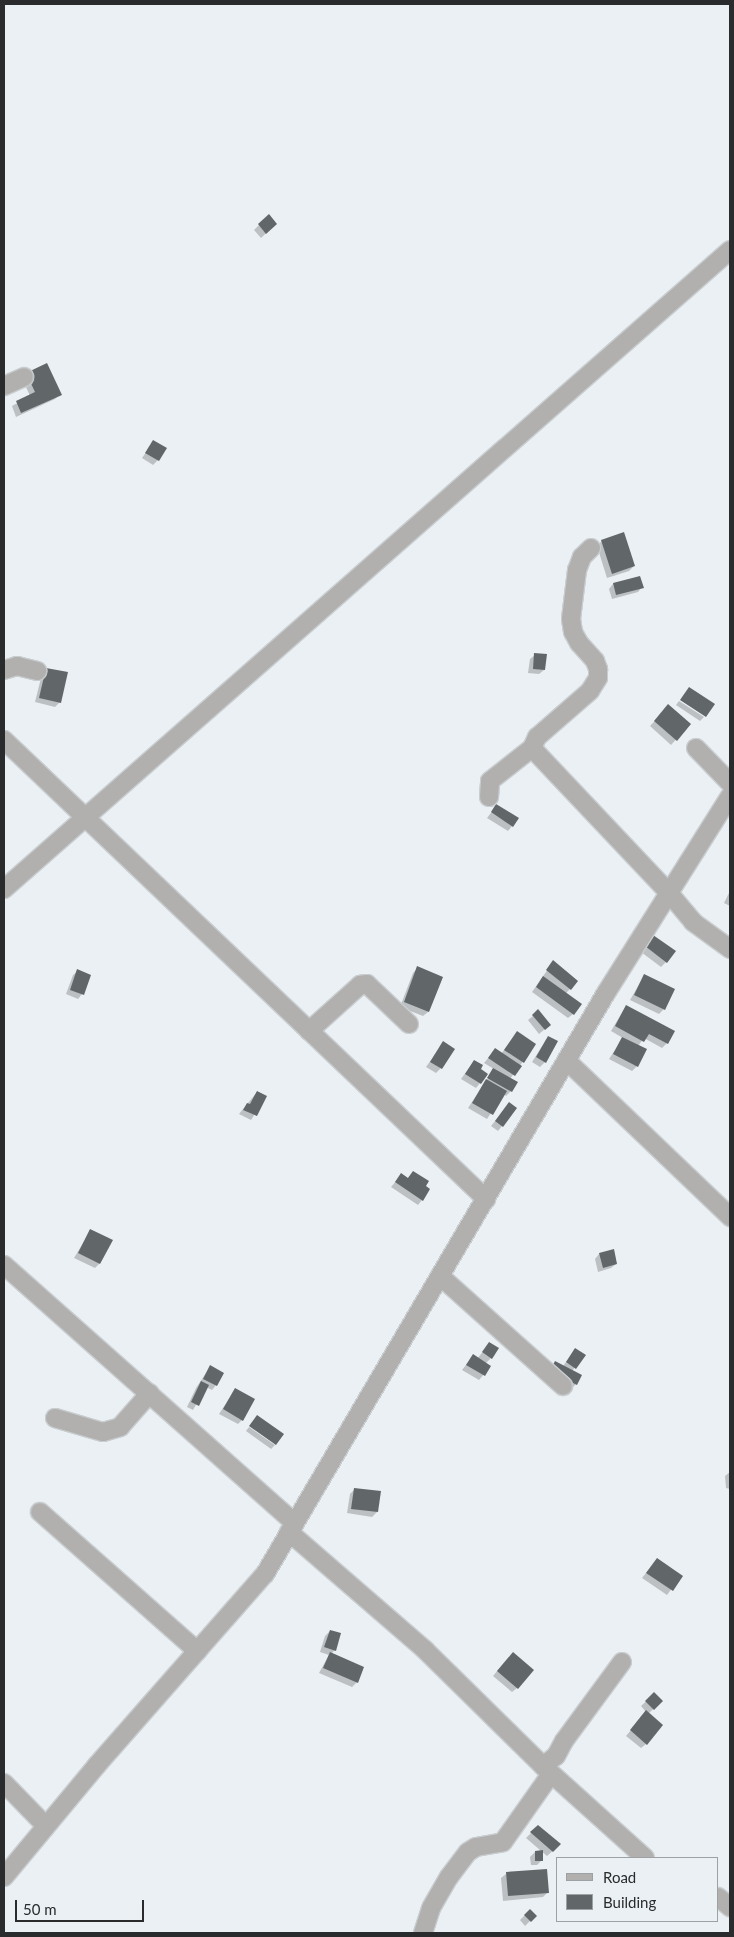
<!DOCTYPE html>
<html>
<head>
<meta charset="utf-8">
<style>
	body { margin:0 }
	#map { position:relative; width:734px; height:1937px; overflow:hidden; background:#ebf0f4; font-family:Lato,sans-serif }
	div>[style] { position:absolute }
	.shadow>* { inset:0; background:#0003 }
	.building>* { inset:0; background:#616669 }
	.roads { filter:drop-shadow(1px 0 #c8cdd0) drop-shadow(-1px 0 #c8cdd0) drop-shadow(0 1px #c8cdd0) drop-shadow(0 -1px #c8cdd0) }
	.minor>* { height:18px; margin:-9px; padding:0 9px; transform-origin:9px; border-radius:9px; background:#b1b0ae }
	span { translate:-50% -50%; white-space:nowrap; text-align:center; line-height:1.15; -webkit-text-stroke:5px #ebf0f4; paint-order:stroke }
	.frame { position:absolute; inset:0; border:5px solid #292b2c; pointer-events:none }
	.legend { position:absolute; left:556px; top:1857px; width:162px; height:65px; box-sizing:border-box; background:#ebf0f4; border:1px solid #9da1a4; margin:0; padding:6px 9px; list-style:none; font-size:15px; color:#292b2c }
	.legend li { display:flex; align-items:center; gap:10px; height:25px }
	.legend b { width:25px; border:1px solid #9da1a4 }
	.scale { position:absolute; left:15px; top:1900px; width:129px; height:22px; box-sizing:border-box; border:2px solid #292b2c; border-top:0; padding-left:6px; font-size:15px; line-height:18px; white-space:nowrap; color:#292b2c; -webkit-text-stroke:4px #ebf0f4; paint-order:stroke }
</style>
</head>
<body>
<div id="map">
	<div class="shadow">
		<i style="clip-path:polygon(268px 216px,276px 224px,261px 238px,254px 230px)"></i>
		<i style="clip-path:polygon(22px 378px,60px 394px,55px 399px,16px 417px,12px 406px,30px 396px)"></i>
		<i style="clip-path:polygon(154px 441px,158px 460px,153px 465px,142px 458px)"></i>
		<i style="clip-path:polygon(602px 541px,634px 566px,629px 571px,607px 578px,597px 546px)"></i>
		<i style="clip-path:polygon(613px 584px,642px 587px,638px 592px,612px 599px,609px 589px)"></i>
		<i style="clip-path:polygon(535px 655px,544px 670px,539px 674px,528px 673px,530px 659px)"></i>
		<i style="clip-path:polygon(46px 669px,60px 702px,55px 707px,35px 702px,42px 674px)"></i>
		<i style="clip-path:polygon(679px 701px,704px 717px,700px 721px,676px 705px)"></i>
		<i style="clip-path:polygon(664px 711px,689px 725px,671px 745px,650px 726px)"></i>
		<i style="clip-path:polygon(497px 805px,512px 826px,508px 831px,487px 818px)"></i>
		<i style="clip-path:polygon(730px 891px,730px 906px,724px 903px)"></i>
		<i style="clip-path:polygon(648px 941px,666px 962px,661px 967px,641px 952px)"></i>
		<i style="clip-path:polygon(553px 962px,570px 989px,565px 994px,573px 1014px,568px 1018px,532px 992px)"></i>
		<i style="clip-path:polygon(418px 968px,428px 1012px,423px 1016px,400px 1007px,413px 973px)"></i>
		<i style="clip-path:polygon(78px 971px,82px 994px,78px 999px,66px 994px,73px 975px)"></i>
		<i style="clip-path:polygon(644px 976px,664px 1009px,659px 1014px,630px 1000px)"></i>
		<i style="clip-path:polygon(626px 1006px,667px 1043px,662px 1048px,644px 1038px,638px 1046px,637px 1066px,632px 1071px,609px 1059px,623px 1038px,611px 1031px)"></i>
		<i style="clip-path:polygon(533px 1016px,545px 1029px,539px 1034px,528px 1020px)"></i>
		<i style="clip-path:polygon(517px 1033px,535px 1045px,510px 1079px,511px 1091px,506px 1096px,504px 1094px,487px 1119px,468px 1108px,494px 1069px,484px 1063px,495px 1050px,501px 1054px)"></i>
		<i style="clip-path:polygon(548px 1037px,545px 1062px,540px 1067px,532px 1062px)"></i>
		<i style="clip-path:polygon(443px 1043px,441px 1068px,436px 1073px,426px 1067px)"></i>
		<i style="clip-path:polygon(474px 1061px,479px 1070px,480px 1083px,476px 1088px,461px 1079px)"></i>
		<i style="clip-path:polygon(257px 1092px,266px 1097px,251px 1120px,239px 1114px)"></i>
		<i style="clip-path:polygon(509px 1104px,502px 1126px,498px 1131px,491px 1126px)"></i>
		<i style="clip-path:polygon(413px 1172px,422px 1200px,418px 1205px,391px 1187px,401px 1175px,407px 1179px)"></i>
		<i style="clip-path:polygon(91px 1230px,99px 1264px,95px 1268px,74px 1258px)"></i>
		<i style="clip-path:polygon(599px 1254px,616px 1264px,611px 1268px,598px 1272px,595px 1259px)"></i>
		<i style="clip-path:polygon(489px 1344px,491px 1358px,485px 1364px,490px 1367px,479px 1380px,462px 1370px,473px 1356px,477px 1359px)"></i>
		<i style="clip-path:polygon(575px 1350px,584px 1356px,572px 1371px,576px 1384px,571px 1389px,551px 1367px,555px 1362px,563px 1366px)"></i>
		<i style="clip-path:polygon(210px 1367px,216px 1385px,212px 1390px,206px 1387px,193px 1410px,187px 1407px,196px 1388px)"></i>
		<i style="clip-path:polygon(235px 1390px,242px 1420px,238px 1424px,219px 1414px)"></i>
		<i style="clip-path:polygon(249px 1427px,275px 1445px,271px 1449px,246px 1431px)"></i>
		<i style="clip-path:polygon(730px 1472px,730px 1489px,726px 1488px,725px 1476px)"></i>
		<i style="clip-path:polygon(355px 1489px,377px 1512px,372px 1517px,347px 1513px,350px 1494px)"></i>
		<i style="clip-path:polygon(657px 1559px,681px 1576px,667px 1595px,642px 1578px)"></i>
		<i style="clip-path:polygon(330px 1631px,335px 1650px,331px 1654px,357px 1682px,352px 1687px,319px 1673px,329px 1655px,320px 1652px,325px 1636px)"></i>
		<i style="clip-path:polygon(508px 1658px,517px 1688px,512px 1692px,493px 1676px)"></i>
		<i style="clip-path:polygon(654px 1694px,662px 1701px,648px 1714px,646px 1744px,641px 1748px,626px 1736px,646px 1712px,641px 1706px)"></i>
		<i style="clip-path:polygon(538px 1826px,555px 1849px,547px 1856px,526px 1838px)"></i>
		<i style="clip-path:polygon(535px 1852px,542px 1860px,537px 1865px,531px 1865px,530px 1857px)"></i>
		<i style="clip-path:polygon(506px 1874px,548px 1892px,543px 1897px,503px 1901px,501px 1878px)"></i>
		<i style="clip-path:polygon(530px 1910px,535px 1916px,525px 1926px,520px 1920px)"></i>
	</div>
	<div class="building">
		<i style="clip-path:polygon(269px 214px,277px 224px,266px 234px,258px 224px)"></i>
		<i style="clip-path:polygon(47px 363px,62px 395px,21px 413px,16px 401px,35px 392px,26px 373px)"></i>
		<i style="clip-path:polygon(153px 440px,167px 448px,159px 461px,145px 453px)"></i>
		<i style="clip-path:polygon(624px 532px,635px 566px,612px 574px,601px 540px)"></i>
		<i style="clip-path:polygon(640px 576px,644px 588px,616px 595px,613px 583px)"></i>
		<i style="clip-path:polygon(534px 653px,547px 654px,545px 670px,533px 669px)"></i>
		<i style="clip-path:polygon(46px 668px,68px 672px,61px 703px,39px 698px)"></i>
		<i style="clip-path:polygon(689px 687px,715px 704px,706px 717px,680px 700px)"></i>
		<i style="clip-path:polygon(668px 704px,691px 724px,677px 741px,654px 721px)"></i>
		<i style="clip-path:polygon(496px 804px,519px 818px,513px 827px,491px 812px)"></i>
		<i style="clip-path:polygon(653px 935px,676px 951px,667px 963px,645px 946px)"></i>
		<i style="clip-path:polygon(553px 960px,578px 981px,571px 990px,546px 970px)"></i>
		<i style="clip-path:polygon(417px 966px,443px 977px,429px 1012px,404px 1002px)"></i>
		<i style="clip-path:polygon(77px 969px,91px 975px,84px 995px,70px 990px)"></i>
		<i style="clip-path:polygon(644px 974px,675px 989px,665px 1010px,634px 995px)"></i>
		<i style="clip-path:polygon(543px 976px,582px 1004px,574px 1015px,536px 987px)"></i>
		<i style="clip-path:polygon(626px 1005px,675px 1031px,668px 1044px,649px 1034px,644px 1042px,615px 1026px)"></i>
		<i style="clip-path:polygon(538px 1009px,551px 1025px,545px 1030px,532px 1015px)"></i>
		<i style="clip-path:polygon(517px 1031px,536px 1044px,524px 1063px,504px 1050px)"></i>
		<i style="clip-path:polygon(548px 1036px,558px 1041px,546px 1063px,536px 1057px)"></i>
		<i style="clip-path:polygon(622px 1037px,647px 1049px,638px 1067px,613px 1054px)"></i>
		<i style="clip-path:polygon(443px 1041px,455px 1049px,442px 1069px,430px 1062px)"></i>
		<i style="clip-path:polygon(495px 1048px,522px 1066px,515px 1076px,488px 1058px)"></i>
		<i style="clip-path:polygon(474px 1060px,483px 1065px,481px 1069px,488px 1074px,481px 1084px,465px 1074px)"></i>
		<i style="clip-path:polygon(493px 1068px,518px 1082px,512px 1092px,487px 1078px)"></i>
		<i style="clip-path:polygon(486px 1079px,507px 1091px,493px 1115px,472px 1103px)"></i>
		<i style="clip-path:polygon(257px 1091px,267px 1096px,257px 1116px,243px 1110px,247px 1103px,250px 1104px)"></i>
		<i style="clip-path:polygon(509px 1102px,517px 1108px,503px 1127px,495px 1121px)"></i>
		<i style="clip-path:polygon(413px 1171px,429px 1181px,426px 1186px,430px 1189px,423px 1201px,395px 1182px,401px 1173px,408px 1178px)"></i>
		<i style="clip-path:polygon(90px 1229px,113px 1240px,100px 1264px,78px 1253px)"></i>
		<i style="clip-path:polygon(614px 1249px,617px 1264px,603px 1268px,599px 1253px)"></i>
		<i style="clip-path:polygon(489px 1342px,499px 1348px,492px 1359px,482px 1352px)"></i>
		<i style="clip-path:polygon(575px 1348px,586px 1355px,576px 1369px,566px 1362px)"></i>
		<i style="clip-path:polygon(473px 1354px,491px 1366px,485px 1376px,466px 1365px)"></i>
		<i style="clip-path:polygon(555px 1361px,582px 1375px,577px 1385px,550px 1371px)"></i>
		<i style="clip-path:polygon(210px 1365px,224px 1373px,217px 1386px,203px 1379px)"></i>
		<i style="clip-path:polygon(201px 1381px,209px 1385px,199px 1406px,191px 1402px)"></i>
		<i style="clip-path:polygon(235px 1388px,255px 1399px,243px 1421px,223px 1409px)"></i>
		<i style="clip-path:polygon(257px 1415px,284px 1434px,276px 1445px,249px 1426px)"></i>
		<i style="clip-path:polygon(354px 1488px,381px 1491px,378px 1512px,351px 1509px)"></i>
		<i style="clip-path:polygon(657px 1558px,683px 1576px,673px 1591px,646px 1573px)"></i>
		<i style="clip-path:polygon(330px 1630px,341px 1633px,336px 1651px,324px 1647px)"></i>
		<i style="clip-path:polygon(330px 1652px,364px 1667px,358px 1683px,323px 1668px)"></i>
		<i style="clip-path:polygon(513px 1652px,534px 1670px,518px 1689px,497px 1671px)"></i>
		<i style="clip-path:polygon(654px 1692px,663px 1701px,654px 1710px,645px 1701px)"></i>
		<i style="clip-path:polygon(646px 1710px,663px 1725px,647px 1745px,630px 1730px)"></i>
		<i style="clip-path:polygon(538px 1825px,561px 1844px,553px 1852px,530px 1832px)"></i>
		<i style="clip-path:polygon(543px 1850px,543px 1861px,535px 1861px,535px 1851px)"></i>
		<i style="clip-path:polygon(547px 1869px,549px 1893px,508px 1896px,506px 1872px)"></i>
		<i style="clip-path:polygon(530px 1909px,537px 1916px,531px 1922px,524px 1915px)"></i>
	</div>
	<div class="roads">
		<div class="minor">
			<i style="left:4px;top:386px;width:22px;rotate:-24deg"></i>
			<i style="left:591px;top:548px;width:13px;rotate:135deg"></i>
			<i style="left:582px;top:557px;width:14px;rotate:111deg"></i>
			<i style="left:577px;top:570px;width:49px;rotate:97deg"></i>
			<i style="left:571px;top:619px;width:13px;rotate:81deg"></i>
			<i style="left:573px;top:632px;width:13px;rotate:61deg"></i>
			<i style="left:579px;top:643px;width:24px;rotate:48deg"></i>
			<i style="left:595px;top:661px;width:9px;rotate:69deg"></i>
			<i style="left:598px;top:669px;width:9px;rotate:90deg"></i>
			<i style="left:598px;top:678px;width:15px;rotate:122deg"></i>
			<i style="left:590px;top:691px;width:70px;rotate:139deg"></i>
			<i style="left:537px;top:737px;width:12px;rotate:114deg"></i>
			<i style="left:532px;top:748px;width:199px;rotate:46.6deg"></i>
			<i style="left:669px;top:893px;width:38px;rotate:50deg"></i>
			<i style="left:693px;top:922px;width:46px;rotate:36.1deg"></i>
			<i style="left:4px;top:670px;width:14px;rotate:-17deg"></i>
			<i style="left:17px;top:666px;width:21px;rotate:14deg"></i>
			<i style="left:4px;top:740px;width:666px;rotate:43.6deg"></i>
			<i style="left:696px;top:748px;width:49px;rotate:45.8deg"></i>
			<i style="left:489px;top:797px;width:16px;rotate:-86deg"></i>
			<i style="left:490px;top:781px;width:53px;rotate:-38.2deg"></i>
			<i style="left:4px;top:889px;width:967px;rotate:-41.35deg"></i>
			<i style="left:309px;top:1031px;width:69px;rotate:-42deg"></i>
			<i style="left:360px;top:985px;width:7px;rotate:-8deg"></i>
			<i style="left:367px;top:984px;width:58px;rotate:43.6deg"></i>
			<i style="left:567px;top:1061px;width:226px;rotate:43.7deg"></i>
			<i style="left:4px;top:1265px;width:389px;rotate:41.6deg"></i>
			<i style="left:440px;top:1276px;width:165px;rotate:41.8deg"></i>
			<i style="left:55px;top:1418px;width:50px;rotate:16.3deg"></i>
			<i style="left:103px;top:1432px;width:18px;rotate:-16deg"></i>
			<i style="left:120px;top:1427px;width:45px;rotate:-48.6deg"></i>
			<i style="left:40px;top:1512px;width:210px;rotate:41.5deg"></i>
			<i style="left:289px;top:1532px;width:180px;rotate:40.9deg"></i>
			<i style="left:425px;top:1650px;width:165px;rotate:44.5deg"></i>
			<i style="left:543px;top:1766px;width:137px;rotate:42deg"></i>
			<i style="left:543px;top:1766px;width:16px;rotate:-38deg"></i>
			<i style="left:556px;top:1756px;width:17px;rotate:-62deg"></i>
			<i style="left:564px;top:1741px;width:98px;rotate:-53.7deg"></i>
			<i style="left:4px;top:1783px;width:60px;rotate:45.7deg"></i>
			<i style="left:4px;top:1877px;width:146px;rotate:-50.3deg"></i>
			<i style="left:97px;top:1765px;width:254px;rotate:-48.7deg"></i>
			<i style="left:265px;top:1574px;width:674px;rotate:-59.59deg"></i>
			<i style="left:606px;top:993px;width:233px;rotate:-57.8deg"></i>
			<i style="left:718px;top:1897px;width:16px;rotate:40deg"></i>
			<i style="left:423px;top:1933px;width:26px;rotate:-72deg"></i>
			<i style="left:431px;top:1908px;width:36px;rotate:-60deg"></i>
			<i style="left:449px;top:1877px;width:31px;rotate:-53deg"></i>
			<i style="left:468px;top:1852px;width:9px;rotate:-32deg"></i>
			<i style="left:476px;top:1847px;width:27px;rotate:-10deg"></i>
			<i style="left:503px;top:1842px;width:83px;rotate:-54.8deg"></i>
		</div>
	</div>
	<div class="frame"></div>
	<ul class="legend">
	<li><b style="height:6px;background:#b1b0ae"></b>Road</li>
	<li><b style="height:14px;background:#616669"></b>Building</li>
	</ul>
	<div class="scale">50 m</div>
</div>
</body>
</html>
